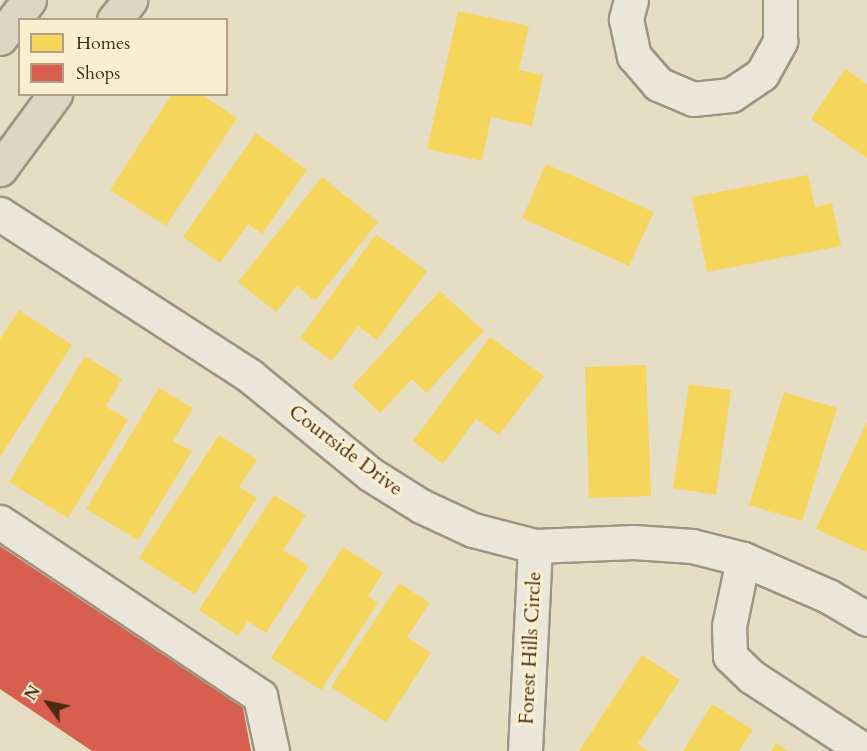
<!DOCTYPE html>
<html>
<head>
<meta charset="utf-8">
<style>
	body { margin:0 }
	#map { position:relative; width:867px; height:751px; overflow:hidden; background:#e6dec4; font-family:Cardo,serif }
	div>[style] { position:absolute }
	.homes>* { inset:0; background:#f6d55c }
	.shops>* { inset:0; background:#d6604d }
	.roads { filter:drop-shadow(2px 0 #9d9483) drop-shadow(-2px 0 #9d9483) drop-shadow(0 2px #9d9483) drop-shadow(0 -2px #9d9483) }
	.minor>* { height:33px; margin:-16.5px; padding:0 16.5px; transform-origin:16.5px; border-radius:16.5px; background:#eae6d9 }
	.major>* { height:33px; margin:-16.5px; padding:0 16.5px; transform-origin:16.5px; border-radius:16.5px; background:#ded6c4 }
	span { translate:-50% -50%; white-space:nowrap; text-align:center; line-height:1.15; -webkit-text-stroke:6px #f8efd0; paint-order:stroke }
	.street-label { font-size:20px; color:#492814 }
	.legend { position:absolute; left:18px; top:18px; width:210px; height:78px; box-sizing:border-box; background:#f8efd0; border:2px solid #b29f85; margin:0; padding:8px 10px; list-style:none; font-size:18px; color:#492814 }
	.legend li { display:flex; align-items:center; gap:12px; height:30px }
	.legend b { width:30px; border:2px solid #b29f85 }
	.north { position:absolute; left:18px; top:673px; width:60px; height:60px; -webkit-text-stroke:4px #f8efd0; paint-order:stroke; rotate:303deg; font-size:16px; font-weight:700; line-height:24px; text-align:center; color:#492814 }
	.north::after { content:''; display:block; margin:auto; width:21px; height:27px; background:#492814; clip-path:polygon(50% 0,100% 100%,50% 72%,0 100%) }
</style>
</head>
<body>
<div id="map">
	<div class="homes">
		<i style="clip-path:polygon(458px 11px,529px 26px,519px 70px,543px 75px,532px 126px,491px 117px,482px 161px,427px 149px)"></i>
		<i style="clip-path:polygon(845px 69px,867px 84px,867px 158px,811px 119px)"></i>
		<i style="clip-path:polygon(172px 94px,201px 94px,237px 118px,166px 226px,110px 190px)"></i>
		<i style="clip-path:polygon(256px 133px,307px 170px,262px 234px,248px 224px,220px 263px,183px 237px)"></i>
		<i style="clip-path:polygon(546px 164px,654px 212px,629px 266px,522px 218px)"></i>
		<i style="clip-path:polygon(808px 175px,815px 207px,832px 203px,841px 246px,707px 272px,692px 197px)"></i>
		<i style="clip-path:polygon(322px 177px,378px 222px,315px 301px,297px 286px,276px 312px,238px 282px)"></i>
		<i style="clip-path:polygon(376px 234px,427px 271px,377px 340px,358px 326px,332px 361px,300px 338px)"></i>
		<i style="clip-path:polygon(440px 291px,484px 331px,426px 393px,412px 379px,380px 413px,352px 386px)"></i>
		<i style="clip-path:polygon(19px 310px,72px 345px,0 457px,0 339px)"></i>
		<i style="clip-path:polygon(490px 337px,544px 376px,499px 435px,476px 419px,443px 464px,413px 441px)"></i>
		<i style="clip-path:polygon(85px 356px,122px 379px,106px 406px,128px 420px,68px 518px,9px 482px)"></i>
		<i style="clip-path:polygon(646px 365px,651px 496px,589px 498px,585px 367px)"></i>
		<i style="clip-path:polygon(689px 384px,731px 390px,716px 495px,673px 488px)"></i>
		<i style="clip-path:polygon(159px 388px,193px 408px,173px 441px,192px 451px,138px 540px,86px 509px)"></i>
		<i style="clip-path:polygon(784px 392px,837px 408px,802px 521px,749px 505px)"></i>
		<i style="clip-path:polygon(867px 422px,867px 550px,866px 552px,816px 529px)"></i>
		<i style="clip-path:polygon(219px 435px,257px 460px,239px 487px,257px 498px,195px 594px,139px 558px)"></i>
		<i style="clip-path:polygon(274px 495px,306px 515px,283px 550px,309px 566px,266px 633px,248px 621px,238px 636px,199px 610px)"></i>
		<i style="clip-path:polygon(343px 547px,383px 573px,368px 596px,378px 603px,321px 690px,271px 658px)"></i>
		<i style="clip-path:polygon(399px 583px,430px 603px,407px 637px,431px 653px,386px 722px,331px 687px)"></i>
		<i style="clip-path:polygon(642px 655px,680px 680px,638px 744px,648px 751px,579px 751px)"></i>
		<i style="clip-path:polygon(712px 704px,753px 730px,739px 751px,683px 751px)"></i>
		<i style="clip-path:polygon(776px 743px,788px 751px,771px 751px)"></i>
	</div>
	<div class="shops">
		<i style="clip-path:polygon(0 546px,243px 708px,251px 751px,92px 751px,0 689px)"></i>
	</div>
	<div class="roads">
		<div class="minor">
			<i style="left:631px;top:0;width:20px;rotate:105deg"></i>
			<i style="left:626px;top:19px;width:38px;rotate:78deg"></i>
			<i style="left:634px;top:56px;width:37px;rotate:49deg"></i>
			<i style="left:658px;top:84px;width:38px;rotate:23deg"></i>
			<i style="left:693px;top:99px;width:38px;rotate:-6deg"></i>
			<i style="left:731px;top:95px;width:37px;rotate:-34deg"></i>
			<i style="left:762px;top:74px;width:38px;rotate:-61deg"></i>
			<i style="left:780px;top:41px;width:41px;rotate:-90deg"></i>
			<i style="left:0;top:214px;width:298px;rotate:32.9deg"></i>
			<i style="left:250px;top:376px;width:155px;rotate:39.2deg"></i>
			<i style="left:370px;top:474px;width:60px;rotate:32.1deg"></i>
			<i style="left:421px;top:506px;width:57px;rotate:24.8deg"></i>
			<i style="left:473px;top:530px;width:64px;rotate:14.5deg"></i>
			<i style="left:535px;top:546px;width:99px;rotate:-2.3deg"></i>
			<i style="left:634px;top:542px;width:58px;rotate:3.9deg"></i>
			<i style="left:692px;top:546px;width:53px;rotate:14.3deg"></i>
			<i style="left:743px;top:559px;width:93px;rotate:23.5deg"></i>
			<i style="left:828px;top:596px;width:45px;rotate:30.5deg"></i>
			<i style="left:0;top:522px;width:313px;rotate:33.8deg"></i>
			<i style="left:260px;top:696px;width:56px;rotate:77.7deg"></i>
			<i style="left:743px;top:559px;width:68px;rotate:101.8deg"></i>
			<i style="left:729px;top:626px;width:30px;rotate:88deg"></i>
			<i style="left:730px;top:656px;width:30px;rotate:44deg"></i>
			<i style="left:752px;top:677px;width:135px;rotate:33.2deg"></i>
			<i style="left:525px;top:751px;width:205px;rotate:-87.2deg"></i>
		</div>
		<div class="major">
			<i style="left:114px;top:20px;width:26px;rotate:-51deg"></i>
			<i style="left:0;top:38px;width:48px;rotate:-52.7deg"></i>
			<i style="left:0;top:169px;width:93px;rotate:-53.7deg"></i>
		</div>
	</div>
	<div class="street-label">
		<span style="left:346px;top:450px;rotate:37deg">Courtside Drive</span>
		<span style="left:530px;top:648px;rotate:-87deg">Forest Hills Circle</span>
	</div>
	<ul class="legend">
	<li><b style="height:16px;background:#f6d55c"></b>Homes</li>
	<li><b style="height:16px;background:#d6604d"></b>Shops</li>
	</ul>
	<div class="north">N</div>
</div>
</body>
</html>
